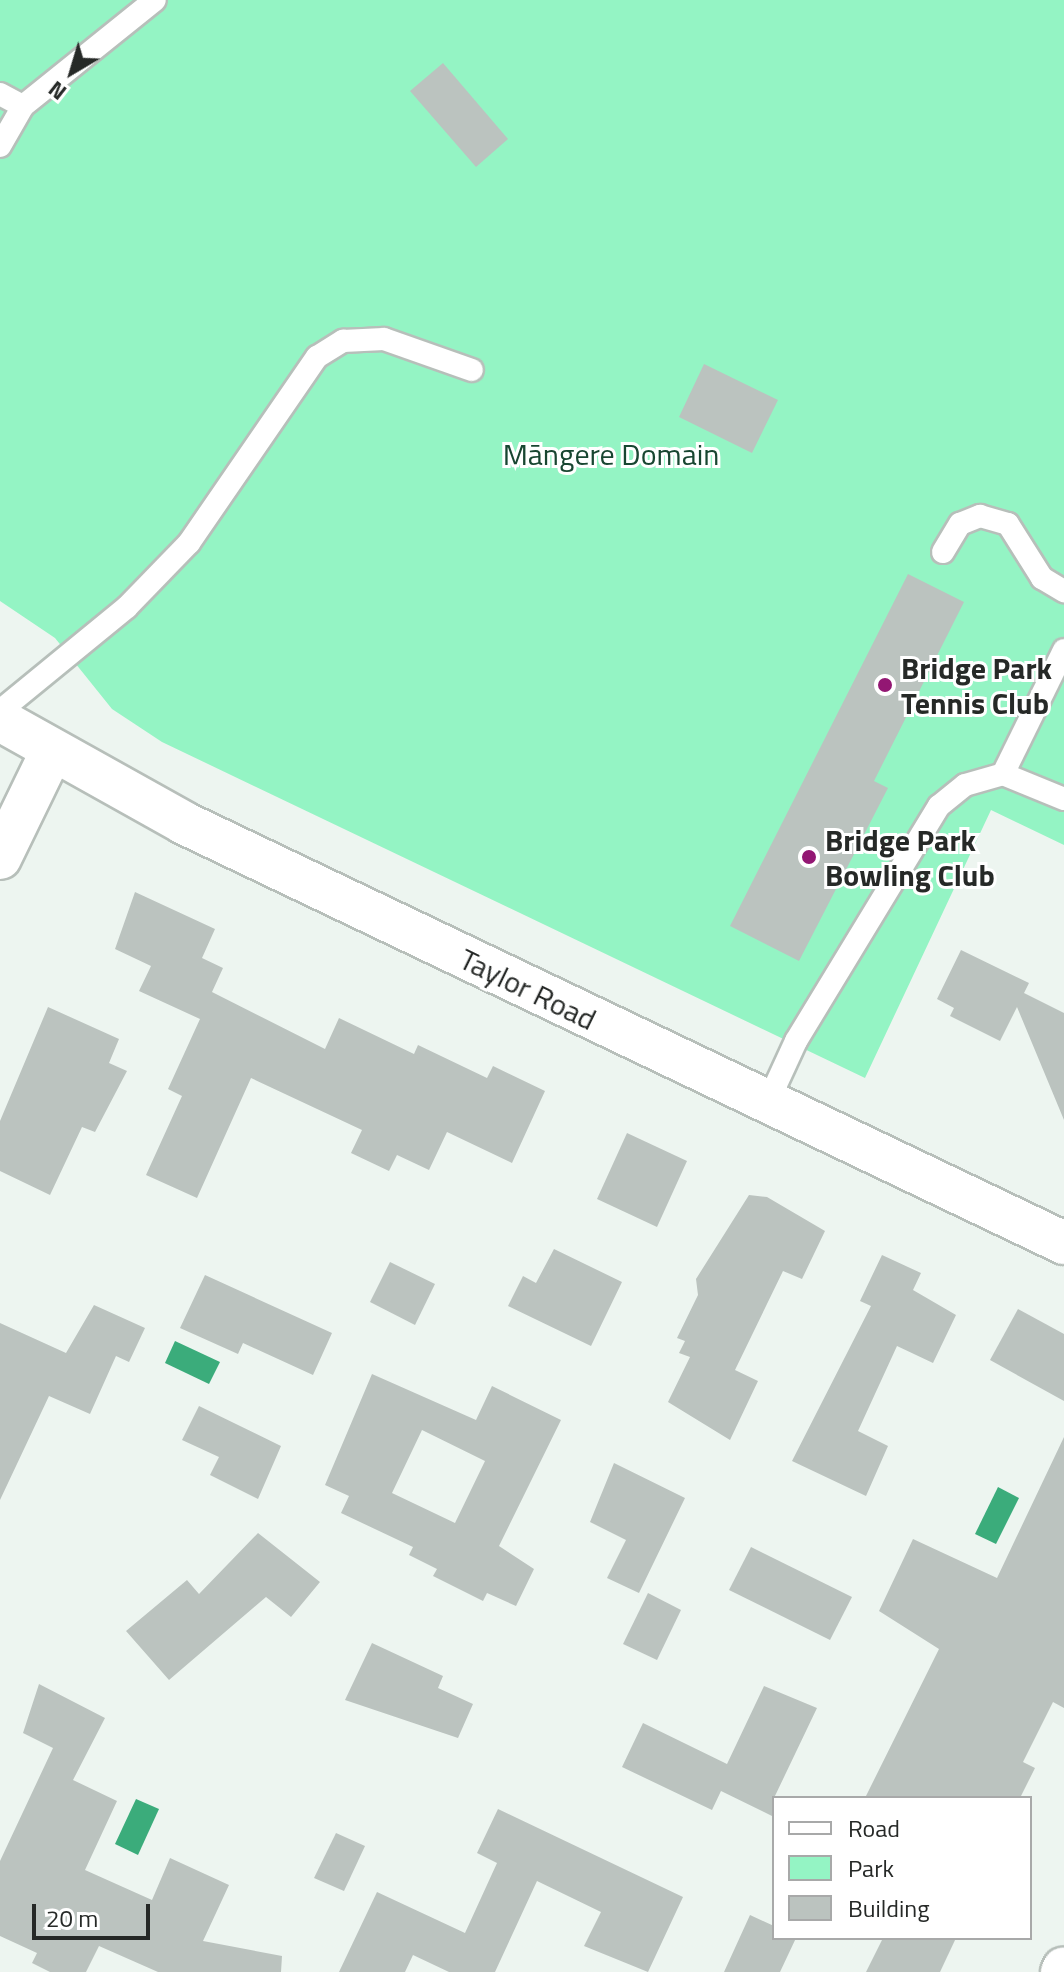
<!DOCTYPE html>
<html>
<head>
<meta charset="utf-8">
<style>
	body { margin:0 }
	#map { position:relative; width:1064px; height:1972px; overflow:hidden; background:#edf5f0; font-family:"Titillium Web",sans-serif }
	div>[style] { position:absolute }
	.green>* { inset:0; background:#94f4c4 }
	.water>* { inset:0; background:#3bac7b }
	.building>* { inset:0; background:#bbc3bf }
	.roads { filter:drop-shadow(2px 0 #b7bfba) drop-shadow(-2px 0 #b7bfba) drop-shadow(0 2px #b7bfba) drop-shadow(0 -2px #b7bfba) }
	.service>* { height:22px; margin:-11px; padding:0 11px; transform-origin:11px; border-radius:11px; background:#fff }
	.minor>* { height:42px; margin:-21px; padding:0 21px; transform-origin:21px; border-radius:21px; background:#fff }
	.dots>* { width:22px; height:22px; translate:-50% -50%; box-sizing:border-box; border:4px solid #fff; border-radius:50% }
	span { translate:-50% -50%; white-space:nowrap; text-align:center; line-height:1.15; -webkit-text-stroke:6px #fff; paint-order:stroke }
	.park-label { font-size:30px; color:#184631 }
	.poi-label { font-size:30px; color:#262927; font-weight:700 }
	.left { translate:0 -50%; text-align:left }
	.street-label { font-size:30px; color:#262927 }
	.legend { position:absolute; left:772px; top:1796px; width:260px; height:144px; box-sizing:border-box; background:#fff; border:2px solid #a8a9a9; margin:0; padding:10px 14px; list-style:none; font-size:24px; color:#262927 }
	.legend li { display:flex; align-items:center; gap:16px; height:40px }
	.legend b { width:40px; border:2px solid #a8a9a9 }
	.north { position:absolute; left:32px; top:32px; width:80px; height:80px; -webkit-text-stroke:6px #fff; paint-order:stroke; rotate:218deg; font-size:22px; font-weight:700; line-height:32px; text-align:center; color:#262927 }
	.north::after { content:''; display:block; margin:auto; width:28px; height:36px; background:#262927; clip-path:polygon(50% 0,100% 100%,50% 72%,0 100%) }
	.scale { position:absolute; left:32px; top:1904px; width:118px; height:36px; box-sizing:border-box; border:4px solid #262927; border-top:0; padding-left:10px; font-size:24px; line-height:28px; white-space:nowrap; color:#262927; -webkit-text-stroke:6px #fff; paint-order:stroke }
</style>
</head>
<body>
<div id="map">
	<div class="green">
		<i style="clip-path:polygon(0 0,1064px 0,1064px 845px,991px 810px,865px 1078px,162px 742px,112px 709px,55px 638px,0 601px)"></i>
	</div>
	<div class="water">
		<i style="clip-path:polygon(175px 1341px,220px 1362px,209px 1384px,165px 1363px)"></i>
		<i style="clip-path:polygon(998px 1487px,1019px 1498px,996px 1544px,975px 1534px)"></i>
		<i style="clip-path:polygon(136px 1799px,159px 1809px,138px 1855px,115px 1844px)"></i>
	</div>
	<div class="building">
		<i style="clip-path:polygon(443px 63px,508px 139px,476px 167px,410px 91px)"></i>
		<i style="clip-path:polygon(704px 364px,778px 400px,752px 453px,679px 417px)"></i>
		<i style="clip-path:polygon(908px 574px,964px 602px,874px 781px,888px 788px,799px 961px,730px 926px)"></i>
		<i style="clip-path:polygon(135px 892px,215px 929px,202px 958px,223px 968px,212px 992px,325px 1049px,339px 1018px,414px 1054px,418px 1045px,487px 1078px,493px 1066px,545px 1091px,512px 1163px,447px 1132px,429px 1170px,397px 1155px,389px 1171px,351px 1153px,362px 1130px,251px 1078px,197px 1198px,146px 1175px,182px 1096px,168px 1089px,200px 1019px,139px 991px,151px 966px,115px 949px)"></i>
		<i style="clip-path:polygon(961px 950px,1029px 983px,1024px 993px,1064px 1013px,1064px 1120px,1017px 1007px,1000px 1041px,950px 1016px,954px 1008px,937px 999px)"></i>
		<i style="clip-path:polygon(48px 1007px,119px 1039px,109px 1063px,127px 1071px,95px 1132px,82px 1127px,50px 1195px,0 1171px,0 1121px)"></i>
		<i style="clip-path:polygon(627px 1133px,687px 1161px,657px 1227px,597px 1199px)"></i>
		<i style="clip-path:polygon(749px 1195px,767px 1197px,825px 1231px,802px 1279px,783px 1271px,735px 1370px,758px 1381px,730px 1440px,668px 1402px,690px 1357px,679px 1353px,685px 1341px,677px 1338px,698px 1295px,696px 1279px)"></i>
		<i style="clip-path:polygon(554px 1249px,622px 1282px,591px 1346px,508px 1306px,523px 1276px,536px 1283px)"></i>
		<i style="clip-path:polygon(882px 1255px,921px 1273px,913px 1290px,956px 1315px,933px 1363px,897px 1346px,858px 1431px,888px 1446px,866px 1496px,792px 1461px,871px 1306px,860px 1301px)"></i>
		<i style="clip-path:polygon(390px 1262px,435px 1284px,415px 1325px,370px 1302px)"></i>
		<i style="clip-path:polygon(205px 1275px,332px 1333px,313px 1375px,243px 1343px,238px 1354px,180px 1328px)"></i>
		<i style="clip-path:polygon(94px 1305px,145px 1328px,129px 1362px,116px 1356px,90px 1414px,49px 1396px,0 1500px,0 1323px,66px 1353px)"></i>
		<i style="clip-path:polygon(1018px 1309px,1064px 1334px,1064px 1401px,990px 1360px)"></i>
		<i style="clip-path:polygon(evenodd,372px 1374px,476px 1420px,492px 1386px,561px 1420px,499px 1546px,534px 1569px,516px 1606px,487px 1593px,483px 1601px,433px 1576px,437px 1569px,409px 1555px,413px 1547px,341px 1513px,349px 1496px,325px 1485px,372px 1374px,422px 1430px,485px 1461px,455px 1523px,392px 1493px,422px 1430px)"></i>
		<i style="clip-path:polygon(199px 1406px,281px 1446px,258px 1499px,210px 1475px,219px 1457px,182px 1440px)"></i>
		<i style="clip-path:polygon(1064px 1437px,1064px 1708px,1053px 1702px,1023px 1762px,1035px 1768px,1020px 1798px,865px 1798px,939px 1649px,879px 1611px,913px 1539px,997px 1578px)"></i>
		<i style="clip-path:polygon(614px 1463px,685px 1498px,639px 1593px,607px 1578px,626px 1540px,590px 1522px)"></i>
		<i style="clip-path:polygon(258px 1533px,320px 1582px,291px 1617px,266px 1597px,169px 1680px,126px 1631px,187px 1580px,199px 1594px)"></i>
		<i style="clip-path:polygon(751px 1547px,852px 1597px,830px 1640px,729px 1590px)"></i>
		<i style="clip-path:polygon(648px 1593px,681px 1610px,657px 1660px,623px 1644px)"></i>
		<i style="clip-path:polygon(372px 1643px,443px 1676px,438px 1688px,473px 1704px,458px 1738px,345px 1700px)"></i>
		<i style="clip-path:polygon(39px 1684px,105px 1718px,73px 1780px,117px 1801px,85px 1870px,152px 1900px,170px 1858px,229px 1885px,203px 1941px,282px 1956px,281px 1972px,158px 1972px,99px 1946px,86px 1972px,50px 1972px,32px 1963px,37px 1953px,0 1936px,0 1861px,53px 1748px,23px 1733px)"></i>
		<i style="clip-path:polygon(764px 1686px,817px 1708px,774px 1798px,774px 1817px,721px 1791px,712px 1810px,622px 1767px,643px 1723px,727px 1764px)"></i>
		<i style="clip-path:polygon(498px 1809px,683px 1897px,648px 1972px,584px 1946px,601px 1912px,537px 1881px,495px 1972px,449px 1972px,413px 1955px,405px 1972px,339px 1972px,377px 1892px,465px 1933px,497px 1863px,477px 1853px)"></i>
		<i style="clip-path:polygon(336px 1833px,365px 1846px,344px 1891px,314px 1878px)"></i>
		<i style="clip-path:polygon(750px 1915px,774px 1926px,774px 1938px,796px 1938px,780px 1972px,724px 1972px)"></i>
		<i style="clip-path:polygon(883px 1938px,956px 1938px,940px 1972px,866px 1972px)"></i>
	</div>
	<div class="roads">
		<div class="service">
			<i style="left:0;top:94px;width:26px;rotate:28deg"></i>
			<i style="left:0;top:146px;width:46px;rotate:-60.1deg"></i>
			<i style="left:23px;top:106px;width:169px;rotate:-38.8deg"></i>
			<i style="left:943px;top:552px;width:33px;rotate:-59deg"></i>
			<i style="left:960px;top:524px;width:22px;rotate:-22deg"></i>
			<i style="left:980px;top:516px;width:29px;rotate:16deg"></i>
			<i style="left:1008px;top:524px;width:64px;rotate:57.8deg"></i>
			<i style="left:1042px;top:578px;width:26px;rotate:31deg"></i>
			<i style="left:0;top:711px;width:164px;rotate:-39.3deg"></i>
			<i style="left:127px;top:607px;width:89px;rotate:-45.9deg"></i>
			<i style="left:189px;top:543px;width:226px;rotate:-55.5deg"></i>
			<i style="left:317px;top:357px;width:31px;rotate:-32deg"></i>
			<i style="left:343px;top:341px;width:41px;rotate:-2.8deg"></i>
			<i style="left:384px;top:339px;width:93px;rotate:19.4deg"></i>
			<i style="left:1003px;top:774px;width:138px;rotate:-63.8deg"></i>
			<i style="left:767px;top:1104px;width:69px;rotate:-65.3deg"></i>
			<i style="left:796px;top:1041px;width:275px;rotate:-58.7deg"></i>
			<i style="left:939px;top:806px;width:33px;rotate:-39deg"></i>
			<i style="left:965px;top:785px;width:40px;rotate:-16deg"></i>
			<i style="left:1003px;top:774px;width:66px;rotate:22.3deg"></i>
		</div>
		<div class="minor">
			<i style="left:0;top:720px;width:211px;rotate:29.2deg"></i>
			<i style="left:184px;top:823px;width:975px;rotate:25.51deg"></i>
			<i style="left:0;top:858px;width:117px;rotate:-64.1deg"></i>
			<i style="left:1062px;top:1972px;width:4px;rotate:-63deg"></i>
		</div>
	</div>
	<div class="dots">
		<i style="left:885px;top:685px;background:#931773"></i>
		<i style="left:809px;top:857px;background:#931773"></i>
	</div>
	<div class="park-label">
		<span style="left:611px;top:454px">Māngere Domain</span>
	</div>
	<div class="poi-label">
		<span class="left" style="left:901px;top:685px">Bridge Park<br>Tennis Club</span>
		<span class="left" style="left:825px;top:857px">Bridge Park<br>Bowling Club</span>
	</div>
	<div class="street-label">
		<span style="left:528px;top:989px;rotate:26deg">Taylor Road</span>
	</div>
	<ul class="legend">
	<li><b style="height:10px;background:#fff"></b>Road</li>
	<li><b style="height:22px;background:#94f4c4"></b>Park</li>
	<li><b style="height:22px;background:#bbc3bf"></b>Building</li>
	</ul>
	<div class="north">N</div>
	<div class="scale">20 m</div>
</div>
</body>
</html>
